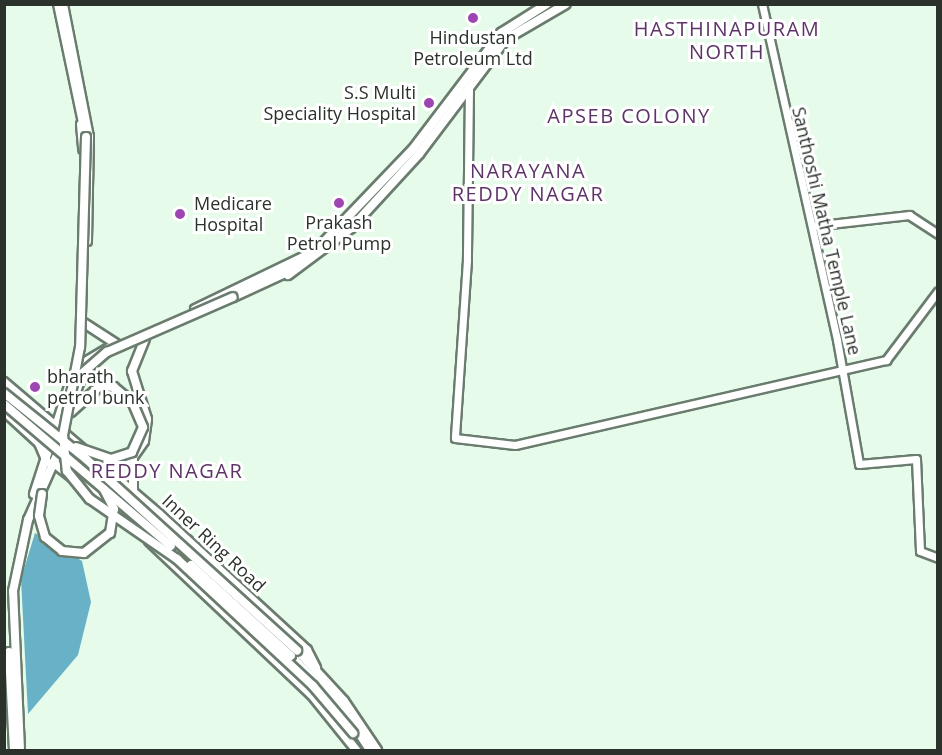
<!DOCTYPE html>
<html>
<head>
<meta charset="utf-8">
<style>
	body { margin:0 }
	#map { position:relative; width:942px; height:755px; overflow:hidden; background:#e7fbeb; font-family:"Open Sans",sans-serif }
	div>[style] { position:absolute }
	.water>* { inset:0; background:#68b1c6 }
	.roads { filter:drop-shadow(2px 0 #6a7c6e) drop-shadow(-2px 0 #6a7c6e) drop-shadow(0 2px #6a7c6e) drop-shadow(0 -2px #6a7c6e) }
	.secondary>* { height:7px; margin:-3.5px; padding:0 3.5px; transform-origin:3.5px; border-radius:3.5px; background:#fff }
	.primary>* { height:8px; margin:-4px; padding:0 4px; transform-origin:4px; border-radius:4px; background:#fff }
	.highway>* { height:8px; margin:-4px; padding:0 4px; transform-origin:4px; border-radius:4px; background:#fff }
	.bridges { filter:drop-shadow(2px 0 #6a7c6e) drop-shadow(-2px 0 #6a7c6e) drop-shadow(0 2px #6a7c6e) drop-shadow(0 -2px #6a7c6e) }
	.highway-bridge>* { height:8px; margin:-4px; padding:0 4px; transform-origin:4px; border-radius:4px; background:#fff }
	.dots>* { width:16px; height:16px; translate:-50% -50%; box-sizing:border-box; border:3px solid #fff; border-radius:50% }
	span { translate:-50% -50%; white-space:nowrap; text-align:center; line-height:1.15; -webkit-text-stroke:6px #fff; paint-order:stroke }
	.poi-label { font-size:18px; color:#2b322c }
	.right { translate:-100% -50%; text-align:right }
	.left { translate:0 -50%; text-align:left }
	.street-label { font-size:18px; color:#2b322c }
	.neighbourhood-label { font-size:20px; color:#5e3368; letter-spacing:1.5px }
	.frame { position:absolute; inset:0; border:6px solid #2b322c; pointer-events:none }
</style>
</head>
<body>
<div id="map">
	<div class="water">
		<i style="clip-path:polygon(35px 533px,82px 561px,91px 602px,78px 655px,28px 714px,21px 579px)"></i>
	</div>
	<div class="roads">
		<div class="secondary">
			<i style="left:63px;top:4px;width:135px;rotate:78.9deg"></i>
			<i style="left:89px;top:136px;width:105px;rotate:91.1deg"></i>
			<i style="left:762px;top:4px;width:344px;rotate:77.4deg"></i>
			<i style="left:837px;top:340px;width:126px;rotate:79.9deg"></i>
			<i style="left:859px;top:464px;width:57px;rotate:-5deg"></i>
			<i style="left:916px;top:459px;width:92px;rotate:87.5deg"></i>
			<i style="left:920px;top:551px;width:19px;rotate:21deg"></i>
			<i style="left:469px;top:89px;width:171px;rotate:90.7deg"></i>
			<i style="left:467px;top:260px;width:178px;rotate:93.9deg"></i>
			<i style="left:455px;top:438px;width:60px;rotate:6.7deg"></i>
			<i style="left:515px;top:445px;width:381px;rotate:-12.9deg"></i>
			<i style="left:886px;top:360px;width:86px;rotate:-53deg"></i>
			<i style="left:80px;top:124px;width:25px;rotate:85deg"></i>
			<i style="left:812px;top:226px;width:98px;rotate:-6.5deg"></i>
			<i style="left:909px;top:215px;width:35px;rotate:33deg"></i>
		</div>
		<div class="primary">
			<i style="left:318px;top:248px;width:137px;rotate:-46.2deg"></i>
			<i style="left:413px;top:149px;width:146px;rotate:-52.8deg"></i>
			<i style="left:501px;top:33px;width:54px;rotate:-32.2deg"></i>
			<i style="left:288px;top:275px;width:79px;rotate:-36.7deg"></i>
			<i style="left:351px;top:228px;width:100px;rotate:-47.4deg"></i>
			<i style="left:419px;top:154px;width:144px;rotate:-52.9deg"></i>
			<i style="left:506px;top:39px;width:69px;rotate:-30.3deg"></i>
			<i style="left:195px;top:309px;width:122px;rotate:-25.7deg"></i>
			<i style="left:84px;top:323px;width:38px;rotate:33deg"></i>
			<i style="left:77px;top:367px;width:41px;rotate:-31deg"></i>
			<i style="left:4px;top:382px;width:204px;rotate:40.4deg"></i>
			<i style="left:159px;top:514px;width:201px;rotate:42.6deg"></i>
			<i style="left:307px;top:650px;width:20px;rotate:63deg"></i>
			<i style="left:73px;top:400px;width:30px;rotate:-70deg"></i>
			<i style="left:4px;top:411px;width:47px;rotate:42.4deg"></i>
			<i style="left:39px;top:443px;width:21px;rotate:67deg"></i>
			<i style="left:54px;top:463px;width:105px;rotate:38.1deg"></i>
			<i style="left:83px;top:476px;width:53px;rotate:-20.8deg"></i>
			<i style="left:133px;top:457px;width:19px;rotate:-55deg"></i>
			<i style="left:144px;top:441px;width:22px;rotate:-82deg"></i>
			<i style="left:147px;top:419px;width:50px;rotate:-107.4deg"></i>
			<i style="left:132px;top:371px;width:35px;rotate:-68deg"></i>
			<i style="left:133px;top:491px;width:34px;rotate:-90deg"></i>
			<i style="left:34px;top:494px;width:114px;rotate:-72deg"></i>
			<i style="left:149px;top:541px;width:223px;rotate:43.4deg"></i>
			<i style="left:311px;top:694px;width:72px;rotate:51.2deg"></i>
			<i style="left:9px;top:652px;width:98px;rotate:87.1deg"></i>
			<i style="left:20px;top:750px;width:159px;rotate:-92.5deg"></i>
			<i style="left:13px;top:591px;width:73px;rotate:-78.1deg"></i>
			<i style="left:28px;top:520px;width:81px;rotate:-66deg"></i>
		</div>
		<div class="highway">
			<i style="left:58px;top:4px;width:136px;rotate:78.1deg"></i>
			<i style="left:233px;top:297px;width:65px;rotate:-24.6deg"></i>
			<i style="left:292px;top:270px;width:39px;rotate:-40deg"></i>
			<i style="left:71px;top:412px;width:39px;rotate:-42deg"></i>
			<i style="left:100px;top:386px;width:14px;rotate:4deg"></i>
			<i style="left:114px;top:387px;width:25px;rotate:40deg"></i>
			<i style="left:297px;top:650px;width:69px;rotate:47.3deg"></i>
			<i style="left:344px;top:701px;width:59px;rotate:56deg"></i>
			<i style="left:291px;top:656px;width:74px;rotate:45.5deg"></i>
			<i style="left:343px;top:709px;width:49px;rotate:56.6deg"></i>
		</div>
	</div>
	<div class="bridges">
		<div class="highway-bridge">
			<i style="left:86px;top:137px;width:210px;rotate:91.6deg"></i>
			<i style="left:80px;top:347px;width:90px;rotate:100.9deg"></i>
			<i style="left:63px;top:435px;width:36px;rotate:84deg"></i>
			<i style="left:67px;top:471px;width:36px;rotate:51deg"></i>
			<i style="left:90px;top:499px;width:106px;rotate:34.6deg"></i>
			<i style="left:177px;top:559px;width:186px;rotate:43deg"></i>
			<i style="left:313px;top:686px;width:62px;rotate:49.6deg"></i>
			<i style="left:79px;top:376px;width:37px;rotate:-41deg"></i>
			<i style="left:107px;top:352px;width:137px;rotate:-23.6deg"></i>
			<i style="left:4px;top:393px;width:105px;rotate:38.8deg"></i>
			<i style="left:86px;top:459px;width:285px;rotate:42.2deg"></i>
			<i style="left:4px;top:404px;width:219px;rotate:40.4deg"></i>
			<i style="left:76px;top:447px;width:37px;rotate:19deg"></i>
			<i style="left:111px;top:459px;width:22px;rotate:-18deg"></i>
			<i style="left:132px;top:452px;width:27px;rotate:-66deg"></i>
			<i style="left:143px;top:427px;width:26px;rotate:-113deg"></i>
			<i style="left:42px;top:494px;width:22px;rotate:98deg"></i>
			<i style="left:39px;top:516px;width:22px;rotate:74deg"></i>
			<i style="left:45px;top:537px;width:22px;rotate:39deg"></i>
			<i style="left:62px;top:551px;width:22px;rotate:5deg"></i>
			<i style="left:84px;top:553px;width:33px;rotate:-38deg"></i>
			<i style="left:110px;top:533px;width:24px;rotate:-81deg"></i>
			<i style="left:114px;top:509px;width:22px;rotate:-117deg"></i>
			<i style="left:191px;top:565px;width:135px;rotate:42.3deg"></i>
		</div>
	</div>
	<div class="dots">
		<i style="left:473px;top:18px;background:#9d46b2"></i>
		<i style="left:429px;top:103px;background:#9d46b2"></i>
		<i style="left:339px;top:203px;background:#9d46b2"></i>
		<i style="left:180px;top:214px;background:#9d46b2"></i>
		<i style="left:35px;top:387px;background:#9d46b2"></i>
	</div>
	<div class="poi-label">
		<span style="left:473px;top:48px">Hindustan<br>Petroleum Ltd</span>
		<span class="right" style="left:416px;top:103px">S.S Multi<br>Speciality Hospital</span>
		<span class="left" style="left:194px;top:214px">Medicare<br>Hospital</span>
		<span style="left:339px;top:233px">Prakash<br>Petrol Pump</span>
		<span class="left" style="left:47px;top:387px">bharath<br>petrol bunk</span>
	</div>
	<div class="street-label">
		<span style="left:827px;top:231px;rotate:77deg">Santhoshi Matha Temple Lane</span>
		<span style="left:214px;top:543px;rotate:43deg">Inner Ring Road</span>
	</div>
	<div class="neighbourhood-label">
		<span style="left:727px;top:40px">HASTHINAPURAM<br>NORTH</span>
		<span style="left:629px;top:115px">APSEB COLONY</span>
		<span style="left:528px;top:182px">NARAYANA<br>REDDY NAGAR</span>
		<span style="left:167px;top:470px">REDDY NAGAR</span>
	</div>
	<div class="frame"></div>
</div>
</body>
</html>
